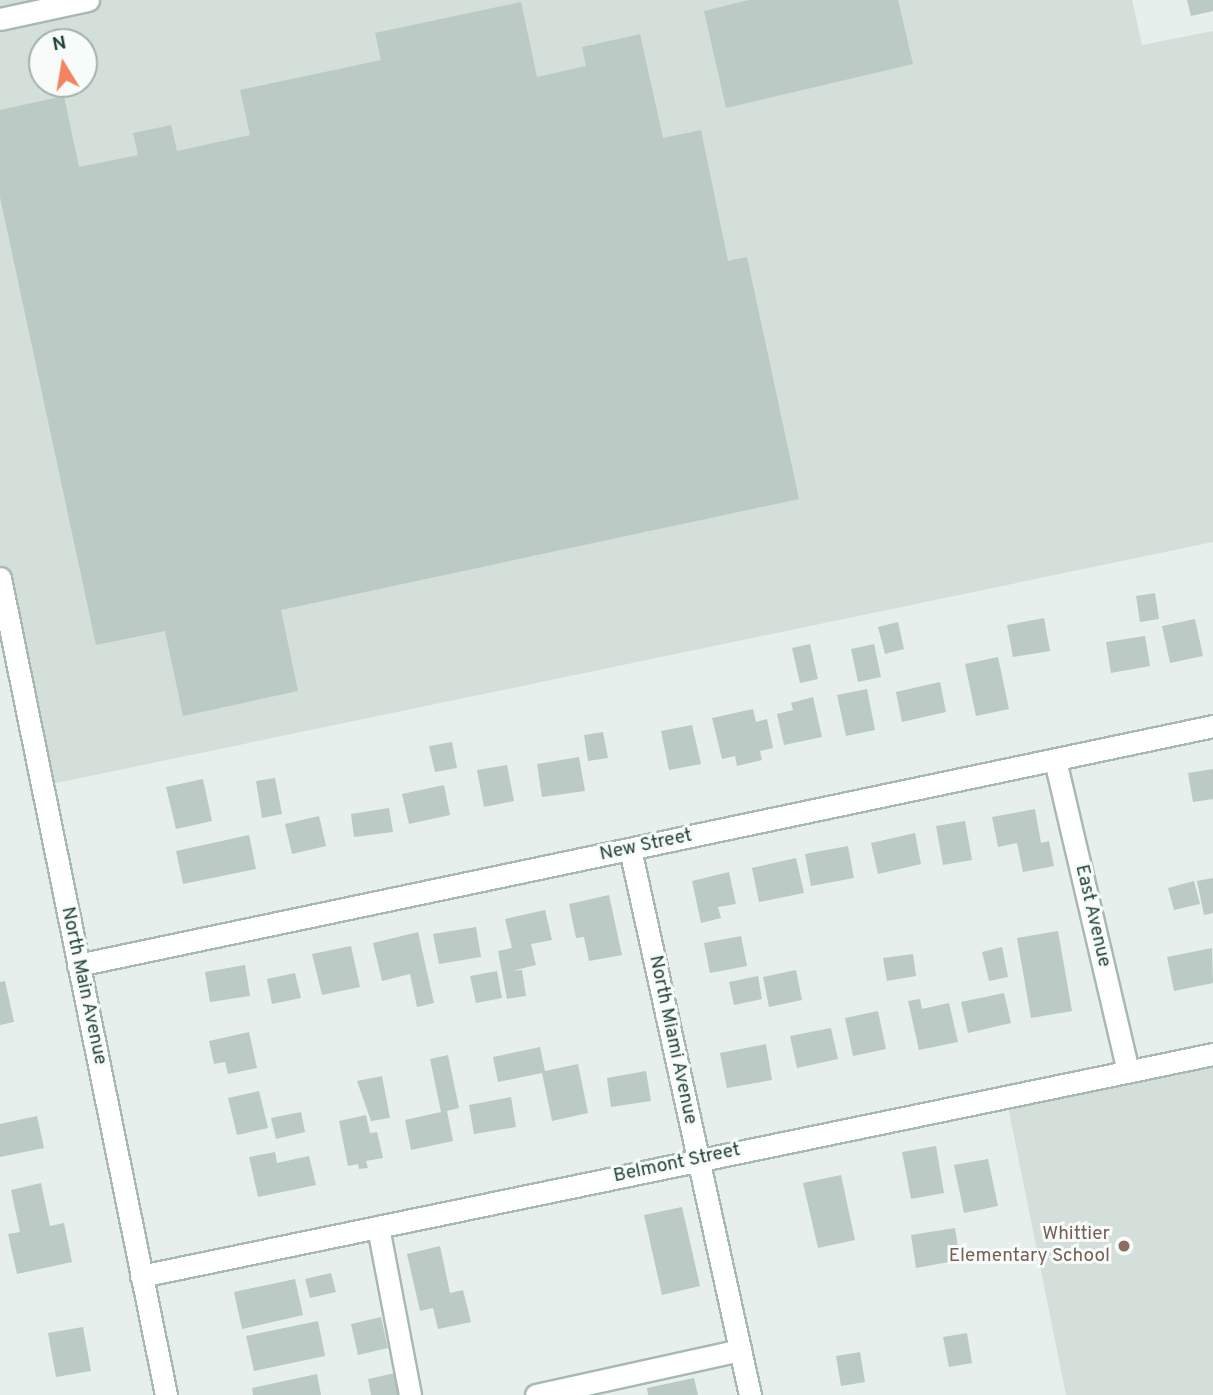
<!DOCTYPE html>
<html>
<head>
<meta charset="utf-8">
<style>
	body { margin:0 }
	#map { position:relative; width:1213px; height:1395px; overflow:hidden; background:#e6efeb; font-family:Overpass,sans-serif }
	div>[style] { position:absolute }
	.built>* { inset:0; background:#d4dfda }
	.building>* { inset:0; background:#bbcac4 }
	.roads { filter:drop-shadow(2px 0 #a8b8b2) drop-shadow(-2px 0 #a8b8b2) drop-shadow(0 2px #a8b8b2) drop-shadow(0 -2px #a8b8b2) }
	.minor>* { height:21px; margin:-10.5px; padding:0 10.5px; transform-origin:10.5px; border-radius:10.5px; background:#fff }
	.dots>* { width:19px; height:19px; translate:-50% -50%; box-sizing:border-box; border:4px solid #f7fbf9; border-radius:50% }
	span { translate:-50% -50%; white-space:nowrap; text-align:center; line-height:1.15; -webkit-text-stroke:6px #f7fbf9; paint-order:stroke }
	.street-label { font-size:19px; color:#24423a }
	.education-label { font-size:19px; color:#785e54 }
	.right { translate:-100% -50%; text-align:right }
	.north { position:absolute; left:28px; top:28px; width:70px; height:70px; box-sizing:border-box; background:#f7fbf9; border:2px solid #a3b1ad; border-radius:50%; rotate:349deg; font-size:19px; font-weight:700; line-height:28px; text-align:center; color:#24423a }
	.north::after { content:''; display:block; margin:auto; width:24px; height:32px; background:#f4845f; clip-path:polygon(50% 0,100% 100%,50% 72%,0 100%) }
</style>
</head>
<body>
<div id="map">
	<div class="built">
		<i style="clip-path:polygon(evenodd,0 0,1132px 0,1142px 45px,1213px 31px,1213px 542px,42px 786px,0 578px,0 0,42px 42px,84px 42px,84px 84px,42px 84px,42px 42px)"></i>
		<i style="clip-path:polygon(1213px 1054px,1213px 1395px,1066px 1395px,1006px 1097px)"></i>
	</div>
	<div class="building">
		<i style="clip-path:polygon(749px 0,898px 0,913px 64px,726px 108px,704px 11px)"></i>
		<i style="clip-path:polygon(1187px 0,1213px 0,1213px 11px,1191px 16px)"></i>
		<i style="clip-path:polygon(521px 2px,537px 77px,586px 66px,582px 47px,640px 34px,663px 138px,701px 130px,728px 261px,747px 257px,799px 499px,281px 610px,298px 691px,183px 716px,165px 631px,96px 645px,0 197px,0 110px,64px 96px,79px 167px,138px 155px,133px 133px,171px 125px,177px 151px,250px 135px,240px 90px,381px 60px,375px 33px)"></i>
		<i style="clip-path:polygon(1155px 593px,1159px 619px,1140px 622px,1136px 596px)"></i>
		<i style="clip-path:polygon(1044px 618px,1050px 651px,1013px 657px,1007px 625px)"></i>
		<i style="clip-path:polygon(1195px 619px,1203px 656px,1170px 663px,1162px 626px)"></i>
		<i style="clip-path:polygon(898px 622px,904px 649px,885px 654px,878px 627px)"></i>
		<i style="clip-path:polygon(1145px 636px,1150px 666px,1111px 673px,1106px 642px)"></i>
		<i style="clip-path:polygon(810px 644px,818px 679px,800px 683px,792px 648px)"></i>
		<i style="clip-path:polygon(874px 644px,881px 677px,858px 682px,851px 649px)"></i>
		<i style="clip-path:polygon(998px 657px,1009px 709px,976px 716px,965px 664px)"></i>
		<i style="clip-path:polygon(940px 682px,946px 712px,902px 722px,896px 692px)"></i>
		<i style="clip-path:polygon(867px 689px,875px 730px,846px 736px,837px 695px)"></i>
		<i style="clip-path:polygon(813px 697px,822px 737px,784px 745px,777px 714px,793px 710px,791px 703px)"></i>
		<i style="clip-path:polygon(753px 709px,756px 722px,767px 719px,773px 748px,760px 751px,762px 760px,737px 766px,735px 756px,722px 759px,712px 718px)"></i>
		<i style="clip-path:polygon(692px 725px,701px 764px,669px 770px,661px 731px)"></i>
		<i style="clip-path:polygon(603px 732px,608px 758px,588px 761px,584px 735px)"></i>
		<i style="clip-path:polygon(452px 742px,457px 768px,435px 772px,429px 746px)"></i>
		<i style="clip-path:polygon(579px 757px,585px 791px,542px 797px,537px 764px)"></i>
		<i style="clip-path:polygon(507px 765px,514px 801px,484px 807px,477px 770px)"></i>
		<i style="clip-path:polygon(1213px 769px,1213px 799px,1193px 802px,1188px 773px)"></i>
		<i style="clip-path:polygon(275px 778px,282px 814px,262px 818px,256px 781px)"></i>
		<i style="clip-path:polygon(203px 779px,212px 821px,176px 829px,166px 787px)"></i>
		<i style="clip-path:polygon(444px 785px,450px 815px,409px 824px,402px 794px)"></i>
		<i style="clip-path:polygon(389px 808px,393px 832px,354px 837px,351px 814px)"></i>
		<i style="clip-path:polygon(1035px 809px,1041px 843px,1049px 841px,1054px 866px,1023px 872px,1017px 843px,998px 847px,992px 817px)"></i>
		<i style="clip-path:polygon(319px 816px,326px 846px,292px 854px,285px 824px)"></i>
		<i style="clip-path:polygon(965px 821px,972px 860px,943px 865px,936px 826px)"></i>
		<i style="clip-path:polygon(915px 833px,921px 864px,878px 874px,871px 843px)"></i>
		<i style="clip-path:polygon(249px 835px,256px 869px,183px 884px,176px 851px)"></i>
		<i style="clip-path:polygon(848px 846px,854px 878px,811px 886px,805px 854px)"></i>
		<i style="clip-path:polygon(796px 858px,804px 893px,759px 902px,752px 868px)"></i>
		<i style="clip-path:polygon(729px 872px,736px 904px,718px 907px,721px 918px,701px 923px,692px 881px)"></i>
		<i style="clip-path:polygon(1213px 878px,1213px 913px,1204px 915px,1197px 881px)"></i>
		<i style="clip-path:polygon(1194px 881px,1200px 904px,1174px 910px,1168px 888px)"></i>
		<i style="clip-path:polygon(609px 895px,622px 955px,589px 961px,584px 937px,576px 938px,569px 904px)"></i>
		<i style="clip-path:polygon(545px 910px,552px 940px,531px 944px,536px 965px,512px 971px,522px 970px,526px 996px,507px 999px,498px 951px,512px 948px,505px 919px)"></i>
		<i style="clip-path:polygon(476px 927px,481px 957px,439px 964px,433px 934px)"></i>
		<i style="clip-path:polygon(1058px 931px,1072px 1011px,1031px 1018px,1017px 938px)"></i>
		<i style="clip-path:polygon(418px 932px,434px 1003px,417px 1007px,410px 974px,382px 981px,373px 943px)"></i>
		<i style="clip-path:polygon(741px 936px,747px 966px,710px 973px,704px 943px)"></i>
		<i style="clip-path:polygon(351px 946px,360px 987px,322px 995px,312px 954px)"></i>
		<i style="clip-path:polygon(1002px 947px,1008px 977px,989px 981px,982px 952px)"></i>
		<i style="clip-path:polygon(1212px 948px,1213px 983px,1174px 991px,1167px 957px)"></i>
		<i style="clip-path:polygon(913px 954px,916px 976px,887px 981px,883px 958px)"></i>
		<i style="clip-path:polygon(245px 965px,250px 996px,210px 1002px,205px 972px)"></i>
		<i style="clip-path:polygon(796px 970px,802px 1000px,769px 1007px,763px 977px)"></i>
		<i style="clip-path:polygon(497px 971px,502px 998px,476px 1003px,470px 976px)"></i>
		<i style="clip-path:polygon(295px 973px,301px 998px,272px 1004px,267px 979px)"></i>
		<i style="clip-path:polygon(758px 976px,762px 999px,734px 1005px,729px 982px)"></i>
		<i style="clip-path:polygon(5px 981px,14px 1022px,0 1025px,0 982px)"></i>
		<i style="clip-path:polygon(1004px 993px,1011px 1023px,968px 1033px,961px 1002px)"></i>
		<i style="clip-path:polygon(920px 999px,922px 1009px,949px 1003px,958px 1042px,919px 1050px,908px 1001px)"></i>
		<i style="clip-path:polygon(878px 1011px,886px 1049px,853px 1056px,845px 1018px)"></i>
		<i style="clip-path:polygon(831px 1028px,838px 1059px,797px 1068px,790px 1036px)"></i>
		<i style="clip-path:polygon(249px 1032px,257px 1068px,228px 1074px,225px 1062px,214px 1064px,209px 1041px)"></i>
		<i style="clip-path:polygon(766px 1044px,772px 1080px,727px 1088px,720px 1053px)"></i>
		<i style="clip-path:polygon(540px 1047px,545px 1071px,578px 1064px,588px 1113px,552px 1121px,542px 1073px,498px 1082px,493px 1057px)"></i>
		<i style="clip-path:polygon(448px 1055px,459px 1108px,447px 1111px,453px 1141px,411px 1150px,405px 1120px,441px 1112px,430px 1059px)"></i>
		<i style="clip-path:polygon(646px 1071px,651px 1101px,611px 1107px,607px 1078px)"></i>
		<i style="clip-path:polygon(382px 1076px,390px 1118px,371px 1121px,357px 1081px)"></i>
		<i style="clip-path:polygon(259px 1091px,268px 1128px,237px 1135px,228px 1098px)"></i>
		<i style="clip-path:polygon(511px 1097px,516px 1127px,474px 1134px,469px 1105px)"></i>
		<i style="clip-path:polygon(301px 1112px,305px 1132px,276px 1139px,271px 1118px)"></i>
		<i style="clip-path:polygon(366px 1115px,370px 1133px,377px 1132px,383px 1158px,366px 1161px,368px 1168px,359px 1169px,358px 1164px,348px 1166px,339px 1121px)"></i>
		<i style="clip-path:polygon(37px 1116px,44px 1148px,0 1157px,0 1124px)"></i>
		<i style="clip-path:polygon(936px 1146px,944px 1193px,911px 1199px,902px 1152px)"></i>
		<i style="clip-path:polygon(275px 1152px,277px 1163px,309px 1156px,316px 1185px,258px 1197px,249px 1157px)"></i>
		<i style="clip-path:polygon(988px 1159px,998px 1206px,964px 1213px,954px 1165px)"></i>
		<i style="clip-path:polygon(841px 1175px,855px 1240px,818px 1248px,803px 1183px)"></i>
		<i style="clip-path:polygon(41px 1183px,50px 1226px,64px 1223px,72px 1262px,17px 1274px,8px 1234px,20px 1232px,11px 1190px)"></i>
		<i style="clip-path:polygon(682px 1207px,700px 1286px,662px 1295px,644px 1215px)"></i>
		<i style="clip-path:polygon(955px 1228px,960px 1260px,916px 1268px,911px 1235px)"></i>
		<i style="clip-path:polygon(440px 1246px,450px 1293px,463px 1290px,471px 1322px,438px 1329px,433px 1308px,420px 1311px,407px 1254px)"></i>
		<i style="clip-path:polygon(331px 1273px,336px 1292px,310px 1298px,305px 1279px)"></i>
		<i style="clip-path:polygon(295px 1279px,303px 1315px,242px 1329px,234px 1292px)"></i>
		<i style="clip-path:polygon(381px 1317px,388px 1348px,358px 1355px,351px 1324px)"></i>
		<i style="clip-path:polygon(318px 1321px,325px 1356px,254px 1371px,246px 1336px)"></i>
		<i style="clip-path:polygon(83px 1327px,91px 1371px,56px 1377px,48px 1333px)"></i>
		<i style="clip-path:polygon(967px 1333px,972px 1363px,949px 1367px,943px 1337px)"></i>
		<i style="clip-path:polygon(860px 1352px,865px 1382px,841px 1386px,836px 1356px)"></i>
		<i style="clip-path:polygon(395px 1373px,401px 1395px,371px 1395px,368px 1379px)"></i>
		<i style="clip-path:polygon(317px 1374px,321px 1395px,253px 1395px,252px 1388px)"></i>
		<i style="clip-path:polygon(694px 1378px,698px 1395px,648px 1395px,647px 1388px)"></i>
	</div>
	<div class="roads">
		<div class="minor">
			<i style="left:0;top:19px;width:90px;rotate:-12.2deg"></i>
			<i style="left:0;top:578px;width:834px;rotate:78.51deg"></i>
			<i style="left:1055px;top:760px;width:320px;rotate:76.8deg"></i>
			<i style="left:630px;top:849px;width:559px;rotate:77.6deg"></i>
			<i style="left:78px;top:965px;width:1160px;rotate:-11.89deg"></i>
			<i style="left:378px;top:1227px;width:171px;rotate:79.2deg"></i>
			<i style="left:141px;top:1276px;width:1095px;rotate:-11.7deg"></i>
			<i style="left:536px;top:1395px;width:209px;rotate:-12.4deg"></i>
		</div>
	</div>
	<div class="dots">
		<i style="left:1124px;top:1246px;background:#8d6e63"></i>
	</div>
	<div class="street-label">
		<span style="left:646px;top:846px;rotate:-12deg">New Street</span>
		<span style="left:1092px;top:916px;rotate:77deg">East Avenue</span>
		<span style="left:83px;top:986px;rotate:78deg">North Main Avenue</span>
		<span style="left:672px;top:1040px;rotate:78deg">North Miami Avenue</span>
		<span style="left:677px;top:1164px;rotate:-12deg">Belmont Street</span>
	</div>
	<div class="education-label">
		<span class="right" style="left:1110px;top:1246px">Whittier<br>Elementary School</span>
	</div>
	<div class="north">N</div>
</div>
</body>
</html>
